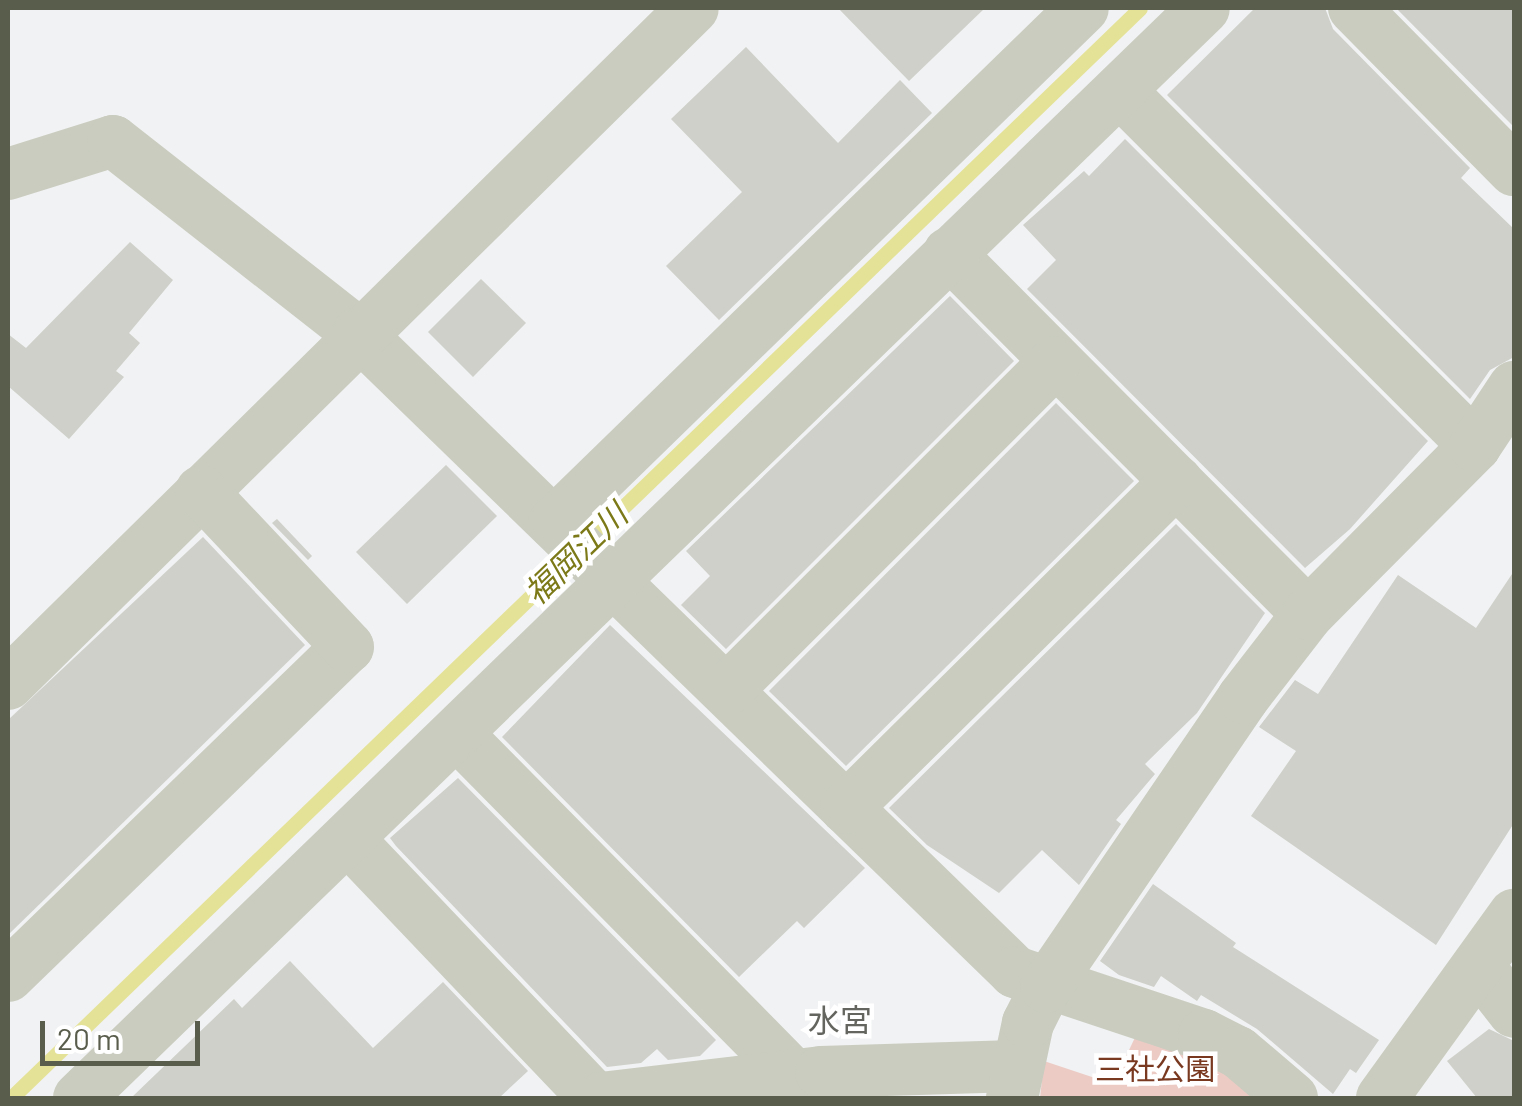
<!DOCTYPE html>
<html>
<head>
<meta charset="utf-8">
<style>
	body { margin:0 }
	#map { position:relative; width:1522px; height:1106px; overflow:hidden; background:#f1f2f3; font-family:Barlow,"Noto Sans JP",sans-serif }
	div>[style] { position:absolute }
	.green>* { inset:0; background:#eccbc5 }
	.stream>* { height:15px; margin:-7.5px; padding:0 7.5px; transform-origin:7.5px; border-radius:7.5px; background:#e4e297 }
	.building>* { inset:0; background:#ced0c9 }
	.minor>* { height:52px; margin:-26px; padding:0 26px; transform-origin:26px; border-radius:26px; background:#c9ccbf }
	span { translate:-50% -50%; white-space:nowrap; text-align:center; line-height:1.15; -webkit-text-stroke:9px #fff; paint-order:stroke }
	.park-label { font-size:30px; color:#793921 }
	.water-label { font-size:32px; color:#7c7a18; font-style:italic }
	.neighbourhood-label { font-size:32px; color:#63655e }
	.frame { position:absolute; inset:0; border:10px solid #595d4b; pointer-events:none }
	.scale { position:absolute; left:40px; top:1021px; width:160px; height:45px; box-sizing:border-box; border:5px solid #595d4b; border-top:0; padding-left:12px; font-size:30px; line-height:35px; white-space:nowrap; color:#595d4b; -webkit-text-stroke:8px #fff; paint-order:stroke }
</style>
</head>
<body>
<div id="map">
	<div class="green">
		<i style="clip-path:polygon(1139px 1029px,1224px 1061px,1269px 1098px,1040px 1098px,1044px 1061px,1113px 1084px)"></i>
	</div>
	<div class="stream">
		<i style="left:11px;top:1098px;width:1569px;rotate:-43.99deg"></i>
	</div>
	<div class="building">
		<i style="clip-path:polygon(838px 8px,985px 8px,909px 81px)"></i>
		<i style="clip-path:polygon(1255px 8px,1325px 8px,1333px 29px,1470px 168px,1461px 178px,1514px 229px,1514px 357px,1490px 370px,1470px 399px,1167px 95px)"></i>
		<i style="clip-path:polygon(1396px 8px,1514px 8px,1514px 124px,1513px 126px)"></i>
		<i style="clip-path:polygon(746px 47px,838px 143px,900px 80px,932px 113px,719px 320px,666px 266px,742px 192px,671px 119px)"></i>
		<i style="clip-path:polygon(1125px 139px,1428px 441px,1350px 529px,1305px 568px,1027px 289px,1056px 260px,1023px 225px,1084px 171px,1089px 176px)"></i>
		<i style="clip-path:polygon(130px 242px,173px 280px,129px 333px,140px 343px,116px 371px,124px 377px,69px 439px,8px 386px,8px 334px,26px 348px)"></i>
		<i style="clip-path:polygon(481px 279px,526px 323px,473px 377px,428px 332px)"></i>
		<i style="clip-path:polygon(950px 296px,1014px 361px,726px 649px,681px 605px,710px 576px,686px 551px)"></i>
		<i style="clip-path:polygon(1056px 403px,1134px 481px,846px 766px,769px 691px)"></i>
		<i style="clip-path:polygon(446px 465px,497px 516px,407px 604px,356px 552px)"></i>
		<i style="clip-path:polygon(277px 519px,312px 556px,308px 560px,272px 523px)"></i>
		<i style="clip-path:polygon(1176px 524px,1265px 613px,1197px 713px,1145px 764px,1155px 774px,1116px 820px,1121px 824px,1079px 885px,1042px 850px,999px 893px,927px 845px,889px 808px)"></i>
		<i style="clip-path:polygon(203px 537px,305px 645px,8px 935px,8px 720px)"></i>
		<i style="clip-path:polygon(1514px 571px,1514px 823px,1436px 945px,1251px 816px,1296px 751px,1259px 727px,1295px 680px,1318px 694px,1398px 575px,1476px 628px)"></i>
		<i style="clip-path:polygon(610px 625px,865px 868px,804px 928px,797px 921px,739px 977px,502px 737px)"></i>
		<i style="clip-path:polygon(458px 778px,716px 1040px,700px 1056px,668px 1060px,657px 1049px,641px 1063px,607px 1067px,396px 846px,390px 838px)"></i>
		<i style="clip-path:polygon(1153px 884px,1236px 943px,1233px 947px,1379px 1040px,1356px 1073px,1350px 1069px,1333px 1094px,1257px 1029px,1201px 995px,1197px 1001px,1161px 976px,1154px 987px,1119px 975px,1100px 961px)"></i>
		<i style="clip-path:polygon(290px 961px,373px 1048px,443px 982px,528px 1071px,499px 1098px,131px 1098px,234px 999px,242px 1008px)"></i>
		<i style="clip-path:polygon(1489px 1029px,1514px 1041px,1514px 1098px,1477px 1098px,1447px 1061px)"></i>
	</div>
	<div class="minor">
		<i style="left:1354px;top:8px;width:228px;rotate:45.4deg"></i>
		<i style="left:1120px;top:91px;width:502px;rotate:45deg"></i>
		<i style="left:8px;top:174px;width:110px;rotate:-17.4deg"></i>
		<i style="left:113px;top:141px;width:311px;rotate:38.1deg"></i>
		<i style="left:358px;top:333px;width:916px;rotate:44.2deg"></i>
		<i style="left:1015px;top:972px;width:199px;rotate:18.4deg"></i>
		<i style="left:1204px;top:1035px;width:38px;rotate:27deg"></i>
		<i style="left:1238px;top:1052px;width:71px;rotate:40.4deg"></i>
		<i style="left:949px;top:253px;width:509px;rotate:45.16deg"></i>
		<i style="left:554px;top:523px;width:738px;rotate:-44.23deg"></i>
		<i style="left:8px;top:684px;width:962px;rotate:-44.62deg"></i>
		<i style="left:727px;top:690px;width:464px;rotate:-45deg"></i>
		<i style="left:458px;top:735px;width:477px;rotate:45.4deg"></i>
		<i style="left:846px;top:808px;width:465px;rotate:-44.7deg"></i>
		<i style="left:348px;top:839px;width:358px;rotate:46.4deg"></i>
		<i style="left:1478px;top:966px;width:58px;rotate:52deg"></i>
		<i style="left:8px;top:976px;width:473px;rotate:-44.1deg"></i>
		<i style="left:348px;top:647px;width:214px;rotate:-133.3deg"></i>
		<i style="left:79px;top:1098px;width:1566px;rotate:-44.09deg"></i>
		<i style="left:601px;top:1098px;width:222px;rotate:-6.7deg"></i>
		<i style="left:821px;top:1072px;width:194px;rotate:-1.8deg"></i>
		<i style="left:1012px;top:1098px;width:77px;rotate:-78deg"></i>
		<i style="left:1028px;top:1023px;width:40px;rotate:-63.4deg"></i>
		<i style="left:1046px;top:987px;width:350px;rotate:-55.7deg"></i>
		<i style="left:1243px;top:698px;width:106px;rotate:-52.3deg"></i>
		<i style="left:1308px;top:614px;width:237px;rotate:-45.2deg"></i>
		<i style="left:1475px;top:446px;width:71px;rotate:-56.5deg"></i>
		<i style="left:1382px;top:1098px;width:226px;rotate:-54.2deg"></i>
	</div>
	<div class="park-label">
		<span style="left:1155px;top:1068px">三社公園</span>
	</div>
	<div class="water-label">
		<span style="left:575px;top:553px;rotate:-44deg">福岡江川</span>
	</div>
	<div class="neighbourhood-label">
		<span style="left:840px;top:1019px">水宮</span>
	</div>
	<div class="frame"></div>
	<div class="scale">20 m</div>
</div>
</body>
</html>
